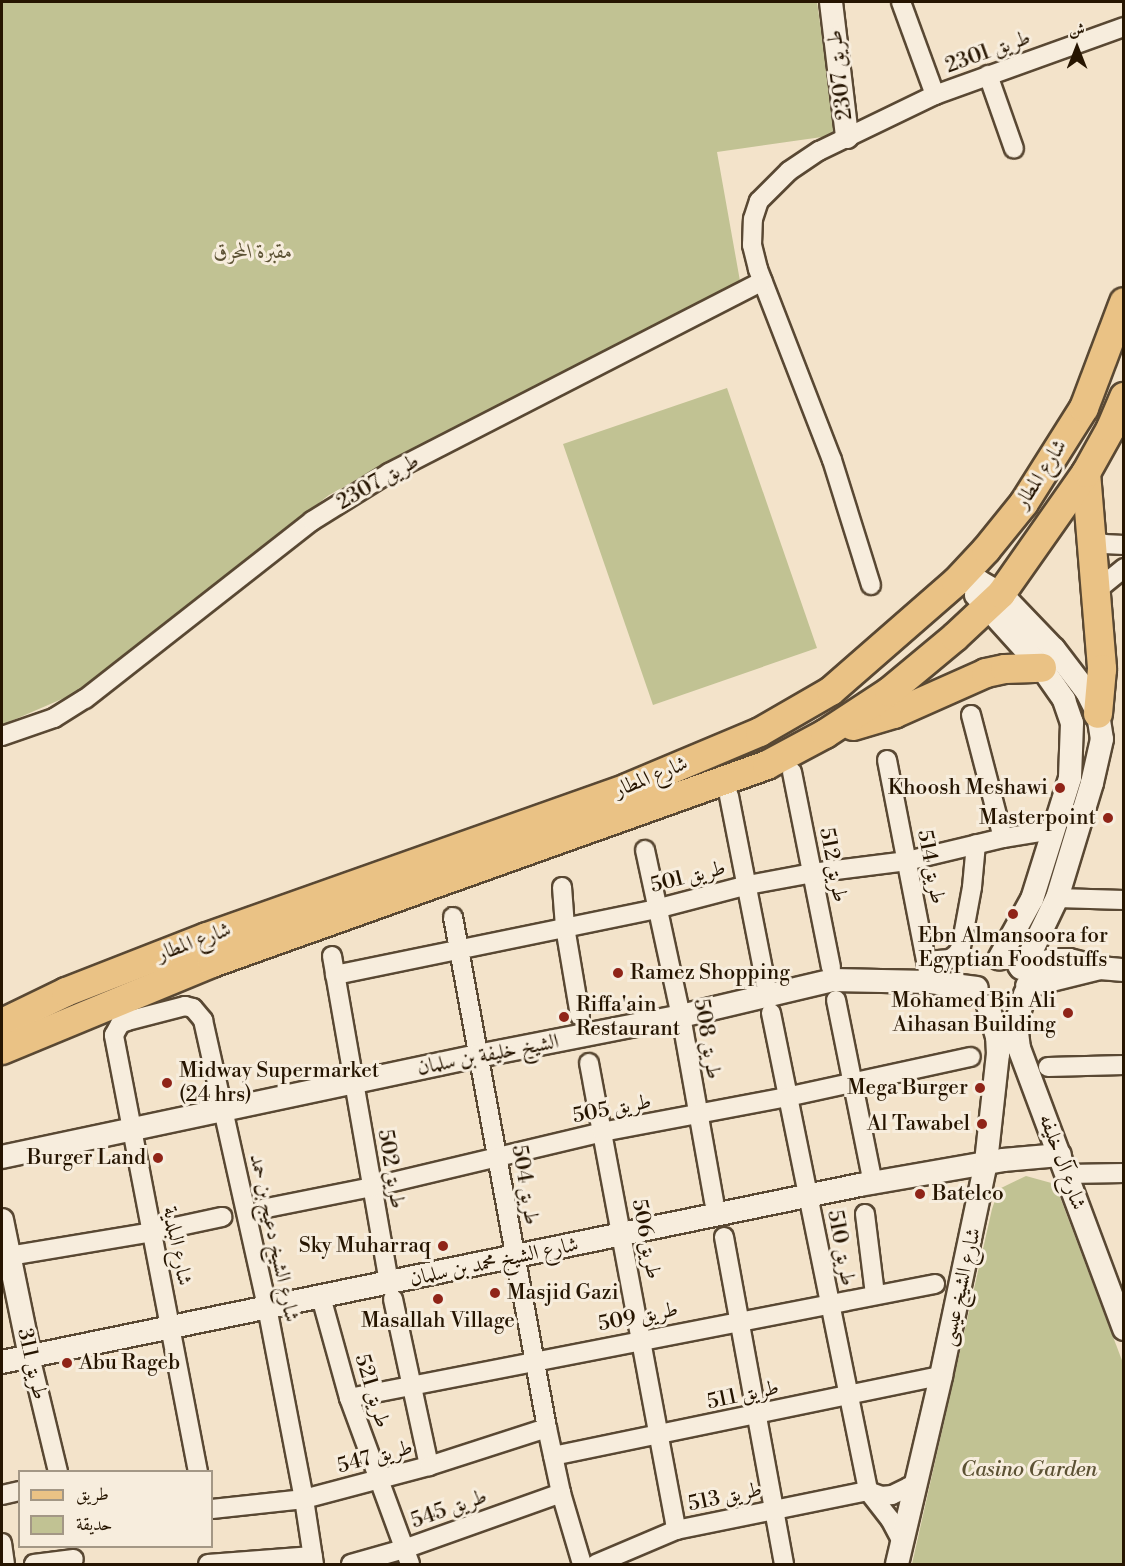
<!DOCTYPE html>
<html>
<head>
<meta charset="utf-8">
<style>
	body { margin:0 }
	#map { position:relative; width:1125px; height:1566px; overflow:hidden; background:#f3e3ca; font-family:"Libre Bodoni",Amiri,serif }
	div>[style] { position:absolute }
	.green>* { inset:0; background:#c1c293 }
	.roads { filter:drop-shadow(2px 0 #594833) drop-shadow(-2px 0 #594833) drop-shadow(0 2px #594833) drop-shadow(0 -2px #594833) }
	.minor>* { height:18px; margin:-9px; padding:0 9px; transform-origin:9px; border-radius:9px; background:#f7eddd }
	.tertiary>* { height:22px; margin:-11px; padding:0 11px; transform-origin:11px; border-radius:11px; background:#f7eddd }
	.primary>* { height:28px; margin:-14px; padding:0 14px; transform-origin:14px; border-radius:14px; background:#eac285 }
	.dots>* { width:16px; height:16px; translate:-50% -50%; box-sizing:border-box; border:3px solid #f7eddd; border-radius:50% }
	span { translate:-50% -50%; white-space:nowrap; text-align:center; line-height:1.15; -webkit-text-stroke:6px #f7eddd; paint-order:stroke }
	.street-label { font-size:21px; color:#261501 }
	.park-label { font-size:21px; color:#5c5234; font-style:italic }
	.poi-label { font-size:21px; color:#261501 }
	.right { translate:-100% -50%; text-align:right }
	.left { translate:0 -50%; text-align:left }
	.frame { position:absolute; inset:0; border:3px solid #261501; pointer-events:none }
	.legend { position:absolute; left:18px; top:1470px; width:195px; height:78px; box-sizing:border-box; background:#f7eddd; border:2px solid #a39785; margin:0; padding:8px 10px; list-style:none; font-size:18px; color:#261501 }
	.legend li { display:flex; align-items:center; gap:12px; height:30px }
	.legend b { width:30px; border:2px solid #a39785 }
	.north { position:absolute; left:1047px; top:18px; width:60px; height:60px; -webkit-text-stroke:4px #f7eddd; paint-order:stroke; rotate:0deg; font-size:16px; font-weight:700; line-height:24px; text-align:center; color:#261501 }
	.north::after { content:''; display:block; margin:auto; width:21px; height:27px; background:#261501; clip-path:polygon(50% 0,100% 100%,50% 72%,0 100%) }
</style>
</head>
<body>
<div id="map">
	<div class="green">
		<i style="clip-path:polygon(2px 2px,817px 2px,836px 135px,717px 152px,740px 281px,329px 495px,78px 692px,2px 725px)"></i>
		<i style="clip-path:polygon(727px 388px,817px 648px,653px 705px,563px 444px)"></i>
		<i style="clip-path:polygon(1026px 1176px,1055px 1184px,1123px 1363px,1123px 1564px,912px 1564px,992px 1209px,999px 1189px)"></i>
	</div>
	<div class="roads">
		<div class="minor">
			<i style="left:901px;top:2px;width:99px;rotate:69.9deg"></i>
			<i style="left:988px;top:75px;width:78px;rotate:70.6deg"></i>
			<i style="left:1093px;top:538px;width:13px;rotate:29deg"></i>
			<i style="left:1104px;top:544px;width:20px;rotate:3deg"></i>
			<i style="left:871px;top:585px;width:131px;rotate:-107.3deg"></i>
			<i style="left:832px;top:460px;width:205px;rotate:-111.2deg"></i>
			<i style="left:758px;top:269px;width:25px;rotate:-104deg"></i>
			<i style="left:752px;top:245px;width:26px;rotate:-88deg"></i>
			<i style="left:753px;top:219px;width:19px;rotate:-72deg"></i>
			<i style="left:759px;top:201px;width:42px;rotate:-45deg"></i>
			<i style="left:789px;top:171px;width:36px;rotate:-34deg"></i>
			<i style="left:819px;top:151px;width:129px;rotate:-25.8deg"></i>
			<i style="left:935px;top:95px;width:201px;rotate:-19.8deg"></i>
			<i style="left:1097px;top:590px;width:35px;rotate:-39deg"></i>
			<i style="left:971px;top:715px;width:127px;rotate:75.4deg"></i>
			<i style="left:2px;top:736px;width:55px;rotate:-19.1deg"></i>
			<i style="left:54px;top:718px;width:36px;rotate:-32deg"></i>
			<i style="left:85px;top:699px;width:288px;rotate:-38.1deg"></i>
			<i style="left:312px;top:521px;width:91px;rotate:-31.9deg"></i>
			<i style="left:389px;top:473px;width:420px;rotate:-27.2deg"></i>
			<i style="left:887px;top:760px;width:226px;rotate:79deg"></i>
			<i style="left:792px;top:772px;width:199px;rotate:78.7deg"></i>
			<i style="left:729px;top:796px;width:203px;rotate:78.9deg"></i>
			<i style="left:645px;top:850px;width:170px;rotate:77.8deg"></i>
			<i style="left:681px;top:1016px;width:189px;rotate:79.9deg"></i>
			<i style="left:562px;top:887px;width:40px;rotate:85.7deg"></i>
			<i style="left:565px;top:927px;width:90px;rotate:80.4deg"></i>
			<i style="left:1057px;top:898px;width:67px;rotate:1.7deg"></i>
			<i style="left:453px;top:917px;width:520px;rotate:79.58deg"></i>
			<i style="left:547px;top:1428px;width:66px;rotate:77.8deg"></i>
			<i style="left:561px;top:1493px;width:74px;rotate:73.5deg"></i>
			<i style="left:332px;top:956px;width:333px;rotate:80.1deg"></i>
			<i style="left:926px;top:961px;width:24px;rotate:-5deg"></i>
			<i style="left:950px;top:959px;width:9px;rotate:-36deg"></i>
			<i style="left:957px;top:954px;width:8px;rotate:-60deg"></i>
			<i style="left:961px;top:947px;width:61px;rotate:-79.6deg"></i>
			<i style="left:972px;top:887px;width:43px;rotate:-84.7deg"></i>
			<i style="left:335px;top:975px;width:328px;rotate:-11.6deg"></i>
			<i style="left:656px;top:909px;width:95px;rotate:-14.6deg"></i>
			<i style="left:748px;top:885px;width:65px;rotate:-10.6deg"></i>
			<i style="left:812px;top:873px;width:96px;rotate:-7.2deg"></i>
			<i style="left:907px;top:861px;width:99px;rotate:-13.5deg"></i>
			<i style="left:1003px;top:838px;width:51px;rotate:-9.1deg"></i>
			<i style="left:836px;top:1000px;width:188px;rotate:78.6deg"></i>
			<i style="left:771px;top:1013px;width:488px;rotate:78.5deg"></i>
			<i style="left:868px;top:1491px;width:36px;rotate:52deg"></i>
			<i style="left:890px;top:1519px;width:26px;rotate:62deg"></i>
			<i style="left:589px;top:1063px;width:475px;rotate:79.4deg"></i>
			<i style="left:1048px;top:1067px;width:76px;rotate:-1.5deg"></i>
			<i style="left:1067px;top:1174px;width:57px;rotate:-1deg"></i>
			<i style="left:262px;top:1209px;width:112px;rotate:-11.3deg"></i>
			<i style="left:372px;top:1187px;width:236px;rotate:-13.4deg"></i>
			<i style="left:602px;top:1132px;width:188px;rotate:-10.7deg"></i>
			<i style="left:787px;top:1097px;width:188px;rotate:-12.3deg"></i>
			<i style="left:865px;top:1214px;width:81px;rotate:82.9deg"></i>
			<i style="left:724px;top:1237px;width:332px;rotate:79.6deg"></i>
			<i style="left:9px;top:1256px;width:145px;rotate:-9.5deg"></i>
			<i style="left:152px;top:1232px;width:72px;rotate:-12.1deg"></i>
			<i style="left:321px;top:1297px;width:105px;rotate:74.5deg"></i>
			<i style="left:349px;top:1398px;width:177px;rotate:69.8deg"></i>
			<i style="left:393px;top:1299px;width:171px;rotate:77.8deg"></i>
			<i style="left:30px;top:1356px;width:119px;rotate:76.4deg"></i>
			<i style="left:349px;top:1398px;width:597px;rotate:-11.01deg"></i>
			<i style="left:553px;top:1456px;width:396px;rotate:-11.7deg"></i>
			<i style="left:198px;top:1472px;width:445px;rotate:-100.9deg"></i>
			<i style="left:114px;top:1035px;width:13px;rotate:-61deg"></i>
			<i style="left:120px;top:1024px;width:8px;rotate:-23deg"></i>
			<i style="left:127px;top:1021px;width:60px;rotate:-14.5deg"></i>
			<i style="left:185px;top:1006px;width:8px;rotate:14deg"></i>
			<i style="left:193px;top:1008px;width:16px;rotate:50deg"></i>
			<i style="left:203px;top:1020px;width:294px;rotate:77.4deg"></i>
			<i style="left:267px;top:1307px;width:196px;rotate:79.1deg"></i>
			<i style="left:304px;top:1499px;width:66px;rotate:81.3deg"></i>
			<i style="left:2px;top:1495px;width:18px;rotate:-13deg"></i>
			<i style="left:212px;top:1509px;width:93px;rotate:-6.2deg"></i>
			<i style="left:304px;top:1499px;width:129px;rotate:-14.8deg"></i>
			<i style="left:429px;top:1466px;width:124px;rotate:-17.9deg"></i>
			<i style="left:2px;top:1543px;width:21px;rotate:82deg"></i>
			<i style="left:34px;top:1564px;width:40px;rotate:-7.1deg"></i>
			<i style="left:208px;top:1564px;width:105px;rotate:-4.4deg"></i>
			<i style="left:351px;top:1564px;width:55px;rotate:-15.8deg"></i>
			<i style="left:404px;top:1549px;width:167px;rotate:-19.6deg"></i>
			<i style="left:596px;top:1564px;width:87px;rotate:-23deg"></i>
			<i style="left:676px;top:1530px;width:196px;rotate:-11.5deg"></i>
			<i style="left:868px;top:1491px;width:15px;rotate:20deg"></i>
			<i style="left:882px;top:1496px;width:10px;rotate:-6deg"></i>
			<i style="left:892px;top:1495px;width:25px;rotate:-26deg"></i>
		</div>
		<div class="tertiary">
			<i style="left:831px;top:2px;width:136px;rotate:83.2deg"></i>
			<i style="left:956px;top:582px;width:24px"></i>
			<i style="left:980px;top:582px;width:24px;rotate:30deg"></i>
			<i style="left:1001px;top:594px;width:76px;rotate:46.1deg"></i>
			<i style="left:1054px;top:649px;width:54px;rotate:52.5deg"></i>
			<i style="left:1087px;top:692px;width:25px;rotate:63deg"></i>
			<i style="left:1098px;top:714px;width:25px;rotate:81deg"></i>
			<i style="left:1102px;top:739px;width:45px;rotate:102.8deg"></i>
			<i style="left:1092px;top:783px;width:120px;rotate:106.9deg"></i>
			<i style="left:1057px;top:898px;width:62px;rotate:115.7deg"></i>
			<i style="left:1030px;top:954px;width:16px;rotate:133deg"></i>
			<i style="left:976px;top:595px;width:98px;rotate:47.9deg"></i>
			<i style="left:1042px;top:668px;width:39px;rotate:55deg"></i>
			<i style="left:1064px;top:700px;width:24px;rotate:71deg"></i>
			<i style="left:1072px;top:723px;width:55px;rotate:92.1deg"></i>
			<i style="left:1070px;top:778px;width:127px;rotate:107.4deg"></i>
			<i style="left:1032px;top:899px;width:68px;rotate:118.8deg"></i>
			<i style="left:1021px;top:968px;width:33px;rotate:-14deg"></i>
			<i style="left:1053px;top:960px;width:16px"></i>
			<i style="left:1069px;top:960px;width:32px;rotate:14deg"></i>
			<i style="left:1100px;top:968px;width:24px;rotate:5deg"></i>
			<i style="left:1027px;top:986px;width:75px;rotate:-13.9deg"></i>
			<i style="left:1025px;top:994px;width:31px;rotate:107deg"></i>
			<i style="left:1016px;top:1024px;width:24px;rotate:83deg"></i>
			<i style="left:1019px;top:1048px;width:300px;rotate:69.5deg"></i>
			<i style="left:2px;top:1157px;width:487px;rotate:-12deg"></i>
			<i style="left:478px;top:1056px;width:207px;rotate:-11.1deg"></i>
			<i style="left:681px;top:1016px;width:156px;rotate:-13.3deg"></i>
			<i style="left:833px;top:980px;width:97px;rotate:1.2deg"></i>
			<i style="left:930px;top:982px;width:47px;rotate:7.3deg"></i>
			<i style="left:2px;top:1220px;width:139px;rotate:78.4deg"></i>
			<i style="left:2px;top:1362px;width:876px;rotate:-11.66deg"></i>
			<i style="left:860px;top:1185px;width:145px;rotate:-9.9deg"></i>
			<i style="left:1003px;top:1160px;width:57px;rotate:-5deg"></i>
			<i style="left:897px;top:1564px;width:193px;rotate:-76.8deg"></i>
			<i style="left:941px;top:1376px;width:219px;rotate:-78.1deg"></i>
			<i style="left:986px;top:1162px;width:109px;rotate:-83.7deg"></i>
			<i style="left:998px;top:1054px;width:17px;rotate:-93deg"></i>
			<i style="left:997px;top:1037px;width:32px;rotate:-106deg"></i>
		</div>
		<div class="primary">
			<i style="left:1086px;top:473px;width:197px;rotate:85.3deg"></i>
			<i style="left:1102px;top:669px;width:45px;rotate:95.1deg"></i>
			<i style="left:853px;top:726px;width:43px;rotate:-16.3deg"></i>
			<i style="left:894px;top:714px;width:101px;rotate:-24deg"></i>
			<i style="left:986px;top:673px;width:19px;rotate:-12deg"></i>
			<i style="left:1005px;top:669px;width:37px;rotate:-2deg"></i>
			<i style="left:2px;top:1023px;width:71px;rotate:-25.8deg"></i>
			<i style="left:66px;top:992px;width:151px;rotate:-21.3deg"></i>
			<i style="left:207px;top:937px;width:446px;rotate:-19.5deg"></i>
			<i style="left:627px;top:788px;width:144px;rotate:-22.8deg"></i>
			<i style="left:760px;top:732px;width:82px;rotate:-30deg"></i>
			<i style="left:831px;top:691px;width:166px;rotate:-41.1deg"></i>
			<i style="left:956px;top:582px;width:44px;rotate:-46.8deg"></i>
			<i style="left:986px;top:550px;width:60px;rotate:-51deg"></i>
			<i style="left:1024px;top:503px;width:112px;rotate:-57.7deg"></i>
			<i style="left:1084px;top:408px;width:113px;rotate:-69.3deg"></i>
			<i style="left:2px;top:1050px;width:227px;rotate:-22.5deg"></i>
			<i style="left:212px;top:963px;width:589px;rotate:-19.63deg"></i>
			<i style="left:767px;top:765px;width:66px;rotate:-28.1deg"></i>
			<i style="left:825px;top:734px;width:77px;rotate:-33.3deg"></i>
			<i style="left:889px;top:692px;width:86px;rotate:-39.8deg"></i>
			<i style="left:955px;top:637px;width:63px;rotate:-43.1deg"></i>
			<i style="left:1001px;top:594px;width:148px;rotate:-54.9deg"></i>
			<i style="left:1086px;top:473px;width:51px;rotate:-60.9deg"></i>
			<i style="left:1111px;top:428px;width:34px;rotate:-67deg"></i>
		</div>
	</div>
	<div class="dots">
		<i style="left:1060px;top:788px;background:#8f2418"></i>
		<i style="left:1108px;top:818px;background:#8f2418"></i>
		<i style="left:1013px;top:914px;background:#8f2418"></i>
		<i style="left:618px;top:973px;background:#8f2418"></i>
		<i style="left:1068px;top:1013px;background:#8f2418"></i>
		<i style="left:564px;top:1017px;background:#8f2418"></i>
		<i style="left:167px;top:1083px;background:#8f2418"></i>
		<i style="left:980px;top:1088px;background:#8f2418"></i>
		<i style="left:982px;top:1124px;background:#8f2418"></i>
		<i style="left:158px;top:1158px;background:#8f2418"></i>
		<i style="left:920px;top:1194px;background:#8f2418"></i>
		<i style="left:443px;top:1246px;background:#8f2418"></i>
		<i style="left:495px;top:1293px;background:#8f2418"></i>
		<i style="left:438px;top:1299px;background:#8f2418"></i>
		<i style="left:67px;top:1363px;background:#8f2418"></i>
	</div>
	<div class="street-label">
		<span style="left:988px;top:52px;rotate:-20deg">طريق 2301</span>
		<span style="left:840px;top:75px;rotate:-97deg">طريق 2307</span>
		<span style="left:1041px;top:474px;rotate:-57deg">شارع المطار</span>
		<span style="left:378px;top:482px;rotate:-30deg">طريق 2307</span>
		<span style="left:651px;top:777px;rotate:-22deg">شارع المطار</span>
		<span style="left:833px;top:865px;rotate:79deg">طريق 512</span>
		<span style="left:931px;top:867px;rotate:79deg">طريق 514</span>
		<span style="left:688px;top:877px;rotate:-14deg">طريق 501</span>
		<span style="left:194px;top:942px;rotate:-20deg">شارع المطار</span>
		<span style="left:707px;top:1039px;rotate:80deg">طريق 508</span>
		<span style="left:488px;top:1055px;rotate:-11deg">الشيخ خليفة بن سلمان</span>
		<span style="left:612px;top:1109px;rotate:-11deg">طريق 505</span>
		<span style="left:1062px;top:1162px;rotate:70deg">شارع آل خليفه</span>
		<span style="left:391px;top:1169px;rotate:80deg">طريق 502</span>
		<span style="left:525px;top:1185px;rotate:80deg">طريق 504</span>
		<span style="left:274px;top:1238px;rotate:78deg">شارع الشيخ دعيج بن حمد</span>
		<span style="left:646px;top:1239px;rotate:79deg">طريق 506</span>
		<span style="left:177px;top:1246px;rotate:79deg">شارع البلدية</span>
		<span style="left:841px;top:1248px;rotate:79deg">طريق 510</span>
		<span style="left:494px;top:1262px;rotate:-12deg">شارع الشيخ محمد بن سلمان</span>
		<span style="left:961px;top:1287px;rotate:-77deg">شارع الشيخ عيسى</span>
		<span style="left:638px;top:1317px;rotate:-11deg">طريق 509</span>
		<span style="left:32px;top:1364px;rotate:77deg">طريق 311</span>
		<span style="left:372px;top:1391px;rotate:73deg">طريق 521</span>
		<span style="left:743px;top:1395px;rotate:-12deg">طريق 511</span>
		<span style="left:375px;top:1457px;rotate:-15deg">طريق 547</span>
		<span style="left:725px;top:1497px;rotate:-12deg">طريق 513</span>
		<span style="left:449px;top:1509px;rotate:-20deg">طريق 545</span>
	</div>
	<div class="park-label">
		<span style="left:253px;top:252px">مقبرة المحرق</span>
		<span style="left:1029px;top:1470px">Casino Garden</span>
	</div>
	<div class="poi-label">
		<span class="right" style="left:1048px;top:788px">Khoosh Meshawi</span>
		<span class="right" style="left:1096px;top:818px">Masterpoint</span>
		<span style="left:1013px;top:948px">Ebn Almansoora for<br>Egyptian Foodstuffs</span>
		<span class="left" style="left:630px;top:973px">Ramez Shopping</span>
		<span class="right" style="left:1056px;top:1013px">Mohamed Bin Ali<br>Aihasan Building</span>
		<span class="left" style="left:576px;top:1017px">Riffa'ain<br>Restaurant</span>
		<span class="left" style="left:179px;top:1083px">Midway Supermarket<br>(24 hrs)</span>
		<span class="right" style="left:968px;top:1088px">Mega Burger</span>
		<span class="right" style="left:970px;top:1124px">Al Tawabel</span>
		<span class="right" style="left:146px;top:1158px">Burger Land</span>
		<span class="left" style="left:932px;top:1194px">Batelco</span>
		<span class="right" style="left:431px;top:1246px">Sky Muharraq</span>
		<span class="left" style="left:507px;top:1293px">Masjid Gazi</span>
		<span style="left:438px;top:1321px">Masallah Village</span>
		<span class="left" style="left:79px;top:1363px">Abu Rageb</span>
	</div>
	<div class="frame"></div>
	<ul class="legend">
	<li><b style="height:8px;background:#eac285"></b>طريق</li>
	<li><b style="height:16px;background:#c1c293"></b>حديقة</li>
	</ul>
	<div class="north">ش</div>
</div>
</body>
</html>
